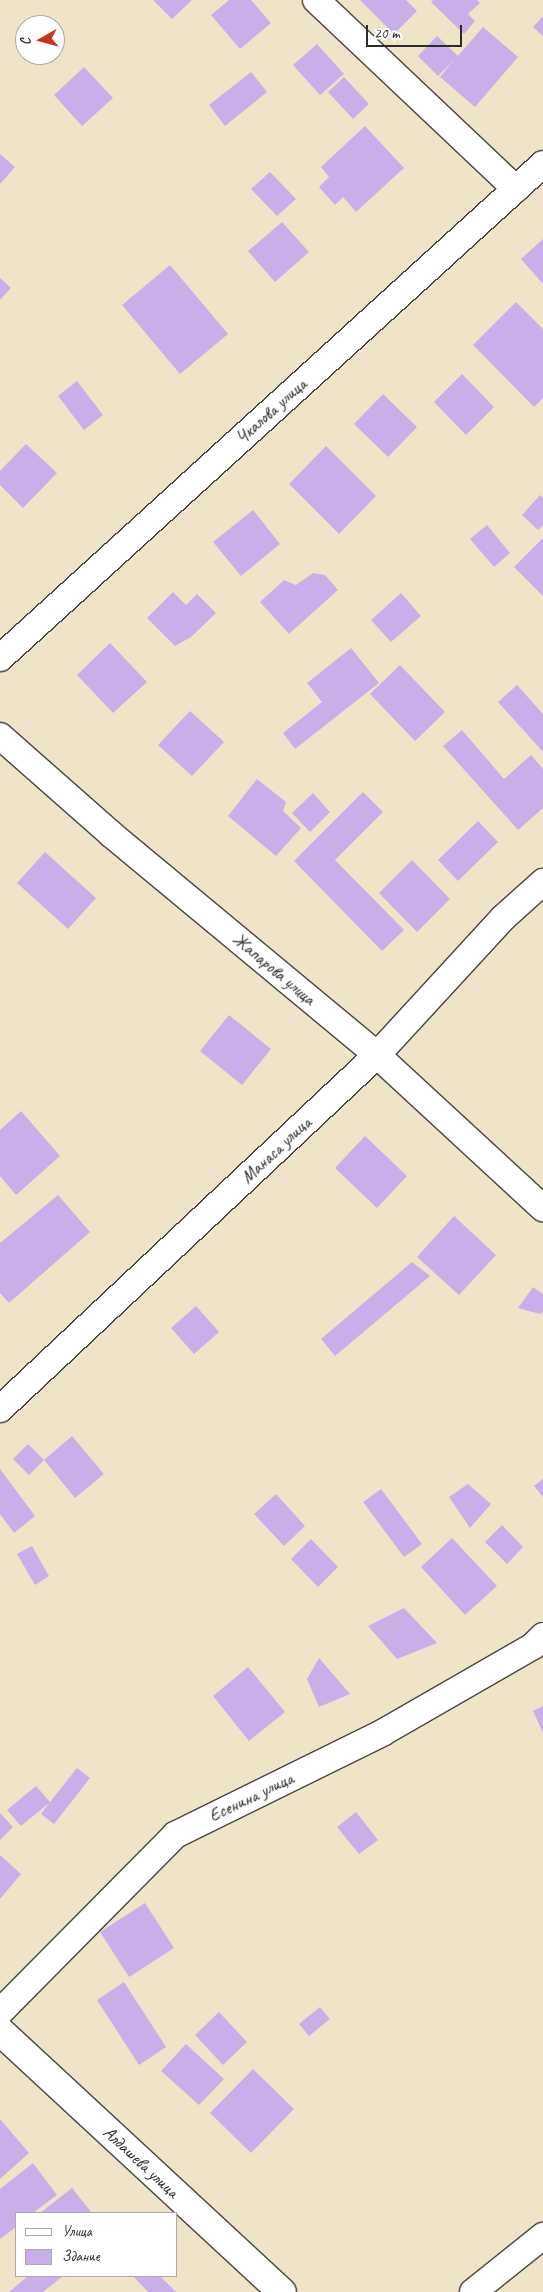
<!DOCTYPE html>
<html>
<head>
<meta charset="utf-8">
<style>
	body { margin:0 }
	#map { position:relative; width:543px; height:2292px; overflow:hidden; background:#f0e4c8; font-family:Caveat,sans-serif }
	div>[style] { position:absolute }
	.building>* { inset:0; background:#c8afe9 }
	.roads { filter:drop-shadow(1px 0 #494743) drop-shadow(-1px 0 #494743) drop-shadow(0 1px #494743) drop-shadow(0 -1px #494743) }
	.minor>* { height:26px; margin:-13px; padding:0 13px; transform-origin:13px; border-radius:13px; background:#fff }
	.tertiary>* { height:28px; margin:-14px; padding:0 14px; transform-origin:14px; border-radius:14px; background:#fff }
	span { translate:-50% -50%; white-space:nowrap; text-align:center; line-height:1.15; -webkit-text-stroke:4.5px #fff; paint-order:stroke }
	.street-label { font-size:18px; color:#2b2b2b }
	.legend { position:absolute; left:15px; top:2212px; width:162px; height:65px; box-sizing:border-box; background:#fff; border:1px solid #aaa; margin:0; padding:6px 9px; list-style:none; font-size:15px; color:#2b2b2b }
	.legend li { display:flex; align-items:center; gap:10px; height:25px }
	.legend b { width:25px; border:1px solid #aaa }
	.north { position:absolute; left:15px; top:15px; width:50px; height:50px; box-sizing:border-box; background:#fff; border:1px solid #aaa; border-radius:50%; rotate:263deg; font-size:14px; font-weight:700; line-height:20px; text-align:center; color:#2b2b2b }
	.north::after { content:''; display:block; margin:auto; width:18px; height:22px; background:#c8321e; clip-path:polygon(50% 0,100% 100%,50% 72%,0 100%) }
	.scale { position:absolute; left:366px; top:25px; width:96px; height:22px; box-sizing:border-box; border:2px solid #2b2b2b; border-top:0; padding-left:6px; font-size:15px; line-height:18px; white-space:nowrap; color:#2b2b2b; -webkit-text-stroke:4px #fff; paint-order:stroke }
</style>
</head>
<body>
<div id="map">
	<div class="building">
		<i style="clip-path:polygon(153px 0,192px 0,172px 19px)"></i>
		<i style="clip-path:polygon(229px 0,251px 0,271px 23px,240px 49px,211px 15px)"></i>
		<i style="clip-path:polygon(360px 0,406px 0,417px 11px,394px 34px)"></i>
		<i style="clip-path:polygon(433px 0,477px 0,480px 3px,468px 14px,475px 21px,464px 34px,431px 2px)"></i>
		<i style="clip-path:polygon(543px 16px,543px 36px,533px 27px)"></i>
		<i style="clip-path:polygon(483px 27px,518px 57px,475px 107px,440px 77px,454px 60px,438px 76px,418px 56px,437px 36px,458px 56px)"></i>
		<i style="clip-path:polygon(317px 44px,344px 74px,320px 95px,293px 65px)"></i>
		<i style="clip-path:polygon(84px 67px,113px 98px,82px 126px,54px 95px)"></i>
		<i style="clip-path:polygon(251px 72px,267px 92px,225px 126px,209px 105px)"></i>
		<i style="clip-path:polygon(344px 77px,369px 104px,353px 119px,328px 92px)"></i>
		<i style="clip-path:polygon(365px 126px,404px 168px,356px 212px,343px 197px,335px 205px,319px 187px,329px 177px,321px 167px)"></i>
		<i style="clip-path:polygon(0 154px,15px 167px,0 184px)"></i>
		<i style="clip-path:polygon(270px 172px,296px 199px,277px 216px,251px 189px)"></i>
		<i style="clip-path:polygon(282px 222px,309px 252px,275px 282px,248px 251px)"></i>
		<i style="clip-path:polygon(543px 239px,543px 284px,521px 259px)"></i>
		<i style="clip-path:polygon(170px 265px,228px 334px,180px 374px,122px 305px)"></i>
		<i style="clip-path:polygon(0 278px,11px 288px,0 300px)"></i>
		<i style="clip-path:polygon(516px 302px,543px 329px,543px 398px,534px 407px,473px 345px)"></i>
		<i style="clip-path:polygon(462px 374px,494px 407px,466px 435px,434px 402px)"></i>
		<i style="clip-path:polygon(77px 381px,103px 415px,84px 430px,58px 396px)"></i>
		<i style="clip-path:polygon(383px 394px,417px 427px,388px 457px,354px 424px)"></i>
		<i style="clip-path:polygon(26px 444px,57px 473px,23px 508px,0 485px,0 471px)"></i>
		<i style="clip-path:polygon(326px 446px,376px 496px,339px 534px,289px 484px)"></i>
		<i style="clip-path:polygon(540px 495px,543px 498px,543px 525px,538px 530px,522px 515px)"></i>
		<i style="clip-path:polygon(253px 510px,280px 544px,241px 576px,213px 542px)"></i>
		<i style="clip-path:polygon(487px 525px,510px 553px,494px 567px,470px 539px)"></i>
		<i style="clip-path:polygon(543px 538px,543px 596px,514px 567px)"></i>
		<i style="clip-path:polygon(313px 573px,325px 575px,338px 590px,289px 634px,260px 602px,284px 580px,296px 585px)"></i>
		<i style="clip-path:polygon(173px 592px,186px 605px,197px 594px,216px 613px,191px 637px,175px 646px,147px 618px)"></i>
		<i style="clip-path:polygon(401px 593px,421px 616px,391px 642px,371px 620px)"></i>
		<i style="clip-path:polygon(110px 643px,147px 682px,113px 713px,77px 675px)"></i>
		<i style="clip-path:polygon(351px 648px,379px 683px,295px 749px,283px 733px,322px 702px,307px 683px)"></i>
		<i style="clip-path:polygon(400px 665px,445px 712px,415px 741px,370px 694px)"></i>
		<i style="clip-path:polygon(517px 685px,543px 714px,543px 752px,498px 702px)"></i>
		<i style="clip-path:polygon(190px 711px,224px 742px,192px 776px,158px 745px)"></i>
		<i style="clip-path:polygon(462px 730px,504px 779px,531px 755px,543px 769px,543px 808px,518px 830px,443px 746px)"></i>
		<i style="clip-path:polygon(257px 779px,286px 802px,283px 811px,301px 828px,276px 856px,228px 816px)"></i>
		<i style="clip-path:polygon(363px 792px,383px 812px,335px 860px,404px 930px,382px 951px,294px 861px)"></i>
		<i style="clip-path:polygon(313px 793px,330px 812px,310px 832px,292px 813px)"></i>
		<i style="clip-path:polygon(478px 821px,498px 842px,458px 881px,438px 860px)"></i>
		<i style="clip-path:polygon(45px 852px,96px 898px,68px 929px,17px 883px)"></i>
		<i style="clip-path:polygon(412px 860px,450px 899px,417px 932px,379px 893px)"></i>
		<i style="clip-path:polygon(229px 1015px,271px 1049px,242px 1085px,200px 1051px)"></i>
		<i style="clip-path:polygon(21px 1111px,60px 1156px,16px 1195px,0 1176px,0 1130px)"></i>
		<i style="clip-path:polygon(365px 1136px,407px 1176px,377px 1208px,335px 1168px)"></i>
		<i style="clip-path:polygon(58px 1195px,90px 1232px,9px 1303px,0 1293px,0 1243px)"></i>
		<i style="clip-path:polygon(454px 1216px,496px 1255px,459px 1295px,417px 1257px)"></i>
		<i style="clip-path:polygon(412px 1262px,430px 1276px,335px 1356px,321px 1339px)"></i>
		<i style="clip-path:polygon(533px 1287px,543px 1294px,543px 1312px,540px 1314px,518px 1308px)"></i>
		<i style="clip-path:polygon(196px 1306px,219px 1332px,194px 1354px,171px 1328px)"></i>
		<i style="clip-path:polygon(72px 1436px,104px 1474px,75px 1498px,44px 1460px)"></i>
		<i style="clip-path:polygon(28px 1444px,44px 1460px,29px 1475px,13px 1459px)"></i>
		<i style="clip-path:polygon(0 1469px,35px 1516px,14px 1533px,0 1514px)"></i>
		<i style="clip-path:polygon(543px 1479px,543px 1497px,534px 1486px)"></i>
		<i style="clip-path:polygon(468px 1484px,491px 1504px,470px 1528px,449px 1497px)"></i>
		<i style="clip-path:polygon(381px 1489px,422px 1544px,404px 1557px,363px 1502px)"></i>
		<i style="clip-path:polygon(276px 1494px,305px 1526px,284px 1546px,254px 1514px)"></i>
		<i style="clip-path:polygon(502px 1525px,523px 1547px,507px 1564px,485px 1542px)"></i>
		<i style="clip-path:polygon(452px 1538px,497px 1586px,465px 1615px,421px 1567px)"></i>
		<i style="clip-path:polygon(311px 1539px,338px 1567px,318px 1587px,291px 1559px)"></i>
		<i style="clip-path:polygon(32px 1546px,49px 1576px,35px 1585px,17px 1554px)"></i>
		<i style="clip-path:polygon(404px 1608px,437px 1643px,397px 1659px,368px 1626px)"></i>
		<i style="clip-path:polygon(319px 1658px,350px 1694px,319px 1707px,307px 1679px)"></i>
		<i style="clip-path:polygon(248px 1667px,285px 1712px,249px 1741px,213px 1696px)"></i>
		<i style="clip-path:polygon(543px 1706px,543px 1733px,533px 1711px)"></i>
		<i style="clip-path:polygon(77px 1768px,90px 1778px,54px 1824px,41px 1814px,49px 1803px,21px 1826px,7px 1810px,36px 1786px,50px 1802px)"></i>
		<i style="clip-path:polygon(356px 1812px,378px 1840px,359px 1854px,337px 1827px)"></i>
		<i style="clip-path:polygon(0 1813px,13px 1827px,0 1840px)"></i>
		<i style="clip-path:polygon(0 1855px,21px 1874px,0 1899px)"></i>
		<i style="clip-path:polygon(145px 1903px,174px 1948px,129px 1977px,100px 1932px)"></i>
		<i style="clip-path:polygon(124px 1982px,166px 2047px,139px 2065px,97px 2000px)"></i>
		<i style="clip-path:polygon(320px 2007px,330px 2019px,309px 2036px,299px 2024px)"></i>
		<i style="clip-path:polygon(219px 2012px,247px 2042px,223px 2065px,195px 2035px)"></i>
		<i style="clip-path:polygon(186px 2044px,224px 2079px,199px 2105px,161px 2071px)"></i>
		<i style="clip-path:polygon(253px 2069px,294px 2109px,251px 2153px,210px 2113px)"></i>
		<i style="clip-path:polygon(0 2119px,29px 2153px,0 2179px)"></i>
		<i style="clip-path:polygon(33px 2163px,57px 2195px,33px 2213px,16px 2213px,16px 2227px,0 2239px,0 2189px)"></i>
		<i style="clip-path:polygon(72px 2188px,92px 2213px,40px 2213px)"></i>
		<i style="clip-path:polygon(28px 2276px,63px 2276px,43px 2292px,9px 2292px)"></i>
		<i style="clip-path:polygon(133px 2276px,160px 2276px,176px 2292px,148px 2292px)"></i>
	</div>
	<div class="roads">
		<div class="minor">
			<i style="left:316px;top:0;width:275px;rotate:43.4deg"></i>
			<i style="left:0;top:658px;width:734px;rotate:-42.29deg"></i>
			<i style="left:0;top:736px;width:148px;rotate:41.4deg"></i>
			<i style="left:111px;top:834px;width:346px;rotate:39.7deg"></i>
			<i style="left:377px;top:1055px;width:226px;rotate:42.7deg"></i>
			<i style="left:0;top:1409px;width:517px;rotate:-43.2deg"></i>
			<i style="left:377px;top:1055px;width:186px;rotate:-47.4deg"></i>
			<i style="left:503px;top:918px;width:54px;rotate:-42deg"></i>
			<i style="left:0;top:2012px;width:249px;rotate:-45.3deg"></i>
			<i style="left:175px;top:1835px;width:231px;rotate:-26.2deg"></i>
			<i style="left:382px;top:1733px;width:174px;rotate:-29.9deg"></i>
			<i style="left:533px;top:1646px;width:14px;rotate:-45deg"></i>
			<i style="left:473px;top:2292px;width:90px;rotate:-38.7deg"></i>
		</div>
		<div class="tertiary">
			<i style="left:0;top:2031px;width:384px;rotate:42.8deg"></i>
		</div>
	</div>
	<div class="street-label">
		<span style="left:271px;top:411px;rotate:-42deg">Чкалова улица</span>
		<span style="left:274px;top:969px;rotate:40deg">Жапарова улица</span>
		<span style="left:276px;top:1150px;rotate:-43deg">Манаса улица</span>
		<span style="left:251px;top:1797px;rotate:-26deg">Есенина улица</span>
		<span style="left:141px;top:2162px;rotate:43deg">Алдашева улица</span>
	</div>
	<ul class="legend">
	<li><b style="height:6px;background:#fff"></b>Улица</li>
	<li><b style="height:14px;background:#c8afe9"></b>Здание</li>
	</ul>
	<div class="north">С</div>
	<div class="scale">20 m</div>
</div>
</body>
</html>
